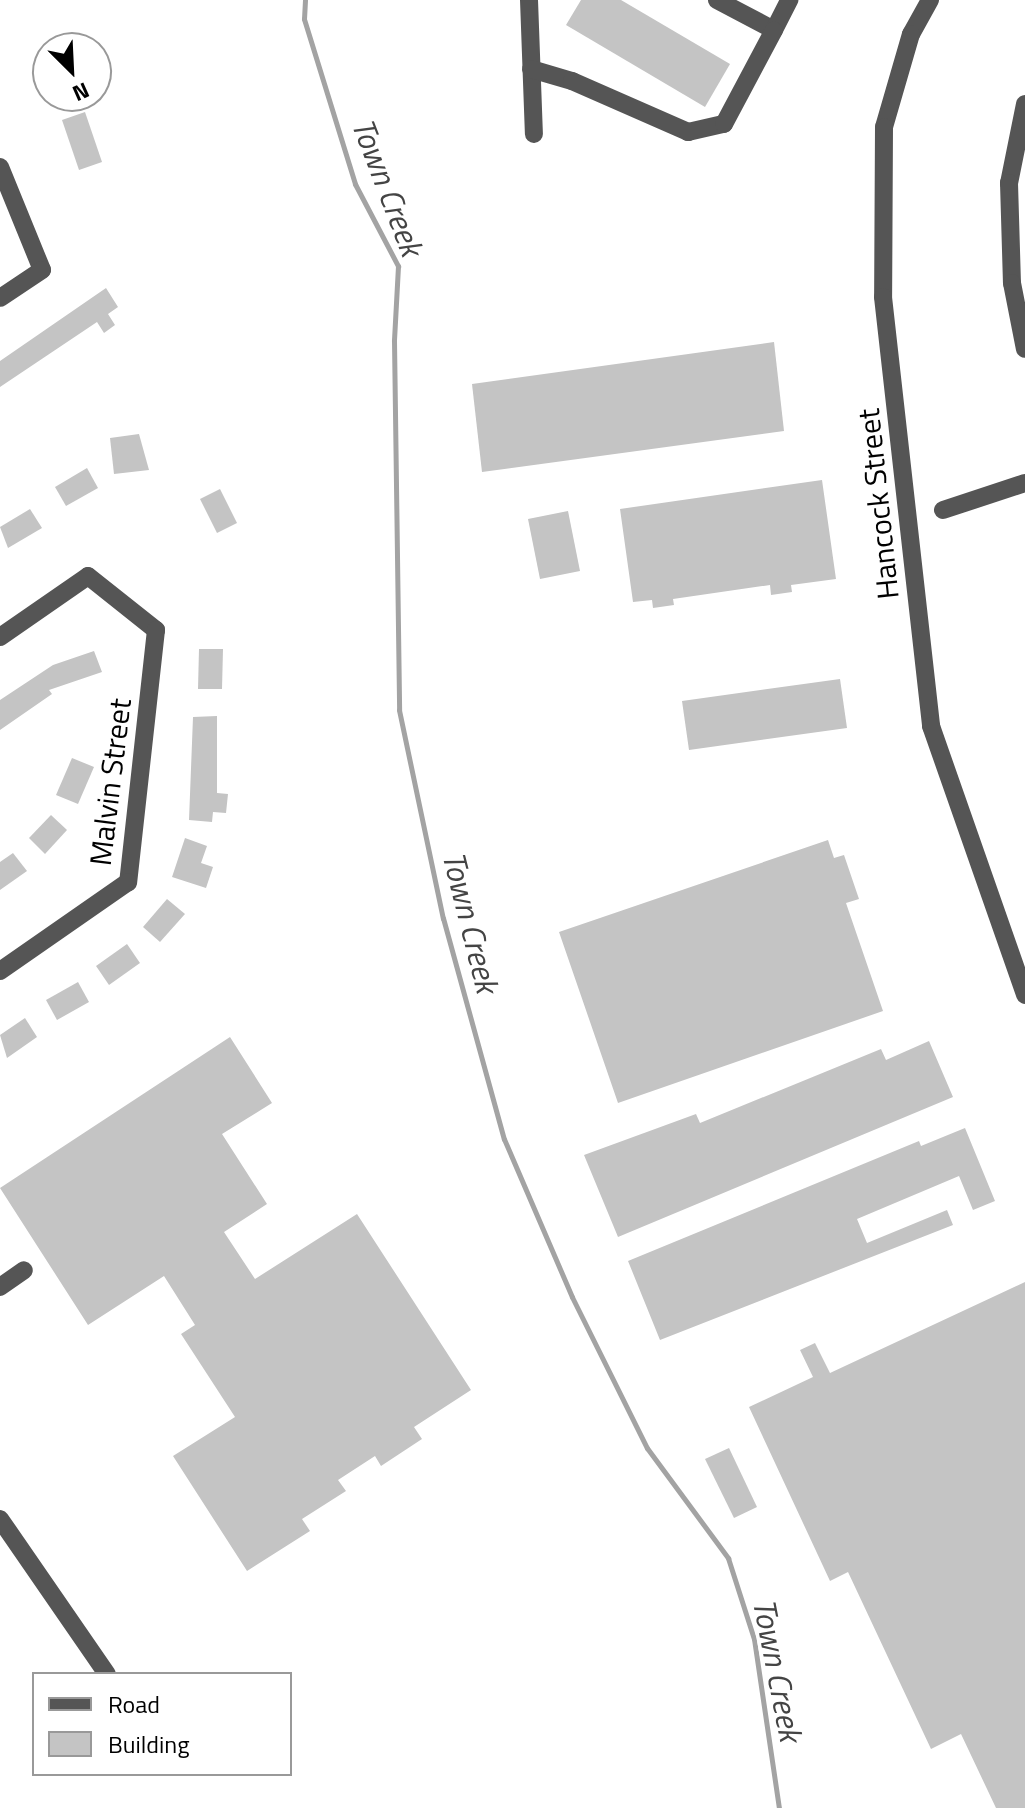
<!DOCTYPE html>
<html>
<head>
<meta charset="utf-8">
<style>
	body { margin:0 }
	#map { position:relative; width:1025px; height:1808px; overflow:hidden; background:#fff; font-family:"Titillium Web",sans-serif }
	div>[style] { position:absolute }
	.stream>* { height:5px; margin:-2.5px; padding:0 2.5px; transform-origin:2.5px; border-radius:2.5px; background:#a3a3a3 }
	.building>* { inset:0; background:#c4c4c4 }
	.minor>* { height:18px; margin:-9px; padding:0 9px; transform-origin:9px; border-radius:9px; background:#555 }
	span { translate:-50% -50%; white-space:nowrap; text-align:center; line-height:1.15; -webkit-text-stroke:7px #fff; paint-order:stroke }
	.street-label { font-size:30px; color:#000 }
	.water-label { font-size:32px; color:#444; font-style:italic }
	.legend { position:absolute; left:32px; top:1672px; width:260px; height:104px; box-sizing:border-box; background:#fff; border:2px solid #999; margin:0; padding:10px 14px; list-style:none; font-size:24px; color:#000 }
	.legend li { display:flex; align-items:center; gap:16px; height:40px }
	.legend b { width:40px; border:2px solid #999 }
	.north { position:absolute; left:32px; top:32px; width:80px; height:80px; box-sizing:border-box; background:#fff; border:2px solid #999; border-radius:50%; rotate:156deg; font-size:22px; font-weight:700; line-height:32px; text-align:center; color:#000 }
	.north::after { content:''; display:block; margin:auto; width:28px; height:36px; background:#000; clip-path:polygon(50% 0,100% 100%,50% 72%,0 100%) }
</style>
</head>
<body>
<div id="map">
	<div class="stream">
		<i style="left:305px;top:0;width:19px;rotate:93deg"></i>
		<i style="left:304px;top:19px;width:173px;rotate:72.8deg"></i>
		<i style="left:355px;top:184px;width:93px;rotate:62.3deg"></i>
		<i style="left:398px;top:266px;width:75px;rotate:93.1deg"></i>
		<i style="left:394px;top:341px;width:369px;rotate:89.2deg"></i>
		<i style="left:399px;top:710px;width:213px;rotate:78.1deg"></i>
		<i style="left:443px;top:918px;width:229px;rotate:74.6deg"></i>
		<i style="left:504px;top:1139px;width:172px;rotate:66.7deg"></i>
		<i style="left:572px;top:1297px;width:169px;rotate:63.6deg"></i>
		<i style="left:647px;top:1448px;width:137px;rotate:53.6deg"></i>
		<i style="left:728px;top:1558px;width:85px;rotate:72.2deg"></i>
		<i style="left:754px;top:1639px;width:171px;rotate:81.6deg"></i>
	</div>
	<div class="building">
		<i style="clip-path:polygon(581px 0,621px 0,730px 64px,705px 107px,566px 25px)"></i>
		<i style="clip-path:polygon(85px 112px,102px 162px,79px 170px,62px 120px)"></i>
		<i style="clip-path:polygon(106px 288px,118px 307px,108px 314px,115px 325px,104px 333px,97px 322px,0 387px,0 361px)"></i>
		<i style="clip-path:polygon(774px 342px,784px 431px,482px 472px,472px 384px)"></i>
		<i style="clip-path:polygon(139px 434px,149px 470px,114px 474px,110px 438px)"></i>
		<i style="clip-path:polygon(87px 468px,98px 488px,66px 506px,55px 487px)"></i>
		<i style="clip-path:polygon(822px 480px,836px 579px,791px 585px,792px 592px,771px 595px,770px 585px,673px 599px,674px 605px,653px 608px,652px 600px,633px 602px,620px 509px)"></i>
		<i style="clip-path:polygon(220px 489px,237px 523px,217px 533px,200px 499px)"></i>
		<i style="clip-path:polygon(30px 509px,42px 528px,8px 548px,0 527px)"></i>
		<i style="clip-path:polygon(568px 511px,580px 571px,540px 579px,528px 519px)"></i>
		<i style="clip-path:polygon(199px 649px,223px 649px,222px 689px,198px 689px)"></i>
		<i style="clip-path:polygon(94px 651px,102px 672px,49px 690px,52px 694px,0 730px,0 700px,53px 665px)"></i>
		<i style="clip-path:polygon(840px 679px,847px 728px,689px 750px,682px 701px)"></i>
		<i style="clip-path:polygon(217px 716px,217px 793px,228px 794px,226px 813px,213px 812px,212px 822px,189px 820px,193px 717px)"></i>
		<i style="clip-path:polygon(72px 758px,94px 767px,78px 804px,56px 795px)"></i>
		<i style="clip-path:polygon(51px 815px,67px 830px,45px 854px,29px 838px)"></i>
		<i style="clip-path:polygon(185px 838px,207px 846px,201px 863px,213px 867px,206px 888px,172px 877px)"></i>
		<i style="clip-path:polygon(828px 840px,834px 858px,844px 855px,859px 899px,846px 903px,883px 1011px,618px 1103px,559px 932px)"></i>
		<i style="clip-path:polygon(13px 853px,27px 871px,0 890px,0 862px)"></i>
		<i style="clip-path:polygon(167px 899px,185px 914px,160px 942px,143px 927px)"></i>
		<i style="clip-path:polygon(127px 944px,140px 963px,109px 985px,96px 966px)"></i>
		<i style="clip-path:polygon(78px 982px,89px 1002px,57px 1020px,46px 1000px)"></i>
		<i style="clip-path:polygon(25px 1018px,37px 1037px,7px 1058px,0 1035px)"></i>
		<i style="clip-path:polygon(230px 1037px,272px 1103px,222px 1134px,267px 1204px,224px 1232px,255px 1279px,357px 1214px,471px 1390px,414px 1427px,422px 1439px,381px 1466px,375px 1456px,338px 1480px,346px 1491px,302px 1519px,310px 1531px,247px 1571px,173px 1456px,235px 1417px,181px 1334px,195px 1325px,164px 1276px,88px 1325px,0 1188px)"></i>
		<i style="clip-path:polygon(929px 1041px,953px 1097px,618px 1237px,584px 1155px,696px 1114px,700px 1123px,881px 1049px,886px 1060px)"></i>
		<i style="clip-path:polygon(965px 1128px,995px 1201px,973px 1210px,959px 1176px,857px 1219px,867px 1243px,947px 1210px,953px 1225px,660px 1340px,628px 1261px,919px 1141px,921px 1146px)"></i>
		<i style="clip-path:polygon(1025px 1282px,1025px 1808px,996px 1808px,961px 1734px,931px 1749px,848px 1572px,830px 1581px,749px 1407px,813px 1377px,800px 1350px,815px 1343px,830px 1373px)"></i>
		<i style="clip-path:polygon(729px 1448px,757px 1507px,734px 1518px,705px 1459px)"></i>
	</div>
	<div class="minor">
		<i style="left:529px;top:0;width:134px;rotate:87.9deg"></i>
		<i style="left:717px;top:0;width:64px;rotate:27.8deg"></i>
		<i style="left:774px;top:30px;width:34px;rotate:-63deg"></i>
		<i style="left:930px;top:0;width:39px;rotate:119deg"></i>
		<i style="left:911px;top:34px;width:97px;rotate:106.2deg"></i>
		<i style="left:884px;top:127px;width:170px;rotate:90.3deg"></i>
		<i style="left:883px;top:297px;width:432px;rotate:83.6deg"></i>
		<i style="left:931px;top:726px;width:285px;rotate:70.7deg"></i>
		<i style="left:531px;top:69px;width:43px;rotate:16.3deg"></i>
		<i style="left:572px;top:81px;width:127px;rotate:23.7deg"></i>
		<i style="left:688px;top:132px;width:37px;rotate:-13deg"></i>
		<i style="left:724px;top:124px;width:106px;rotate:-62deg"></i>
		<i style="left:1025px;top:104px;width:81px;rotate:101.4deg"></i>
		<i style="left:1009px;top:183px;width:100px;rotate:88.3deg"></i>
		<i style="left:1012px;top:283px;width:67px;rotate:78.9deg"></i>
		<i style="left:0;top:167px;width:111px;rotate:67.8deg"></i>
		<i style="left:42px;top:270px;width:50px;rotate:146.3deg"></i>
		<i style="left:943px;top:510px;width:86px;rotate:-18.2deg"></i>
		<i style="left:0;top:637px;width:107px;rotate:-34.7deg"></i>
		<i style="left:88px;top:576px;width:87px;rotate:38.5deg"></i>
		<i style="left:156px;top:630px;width:254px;rotate:96.3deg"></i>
		<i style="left:128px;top:882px;width:156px;rotate:145.2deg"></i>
		<i style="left:0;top:1287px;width:29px;rotate:-35deg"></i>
		<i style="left:0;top:1519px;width:188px;rotate:55.4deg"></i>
	</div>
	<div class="street-label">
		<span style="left:878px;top:504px;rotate:-96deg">Hancock Street</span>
		<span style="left:110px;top:782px;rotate:-83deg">Malvin Street</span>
	</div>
	<div class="water-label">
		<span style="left:388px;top:187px;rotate:69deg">Town Creek</span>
		<span style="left:471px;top:922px;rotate:76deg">Town Creek</span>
		<span style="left:778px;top:1670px;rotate:79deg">Town Creek</span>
	</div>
	<ul class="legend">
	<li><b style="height:10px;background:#555"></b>Road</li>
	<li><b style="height:22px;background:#c4c4c4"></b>Building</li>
	</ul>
	<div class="north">N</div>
</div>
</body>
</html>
